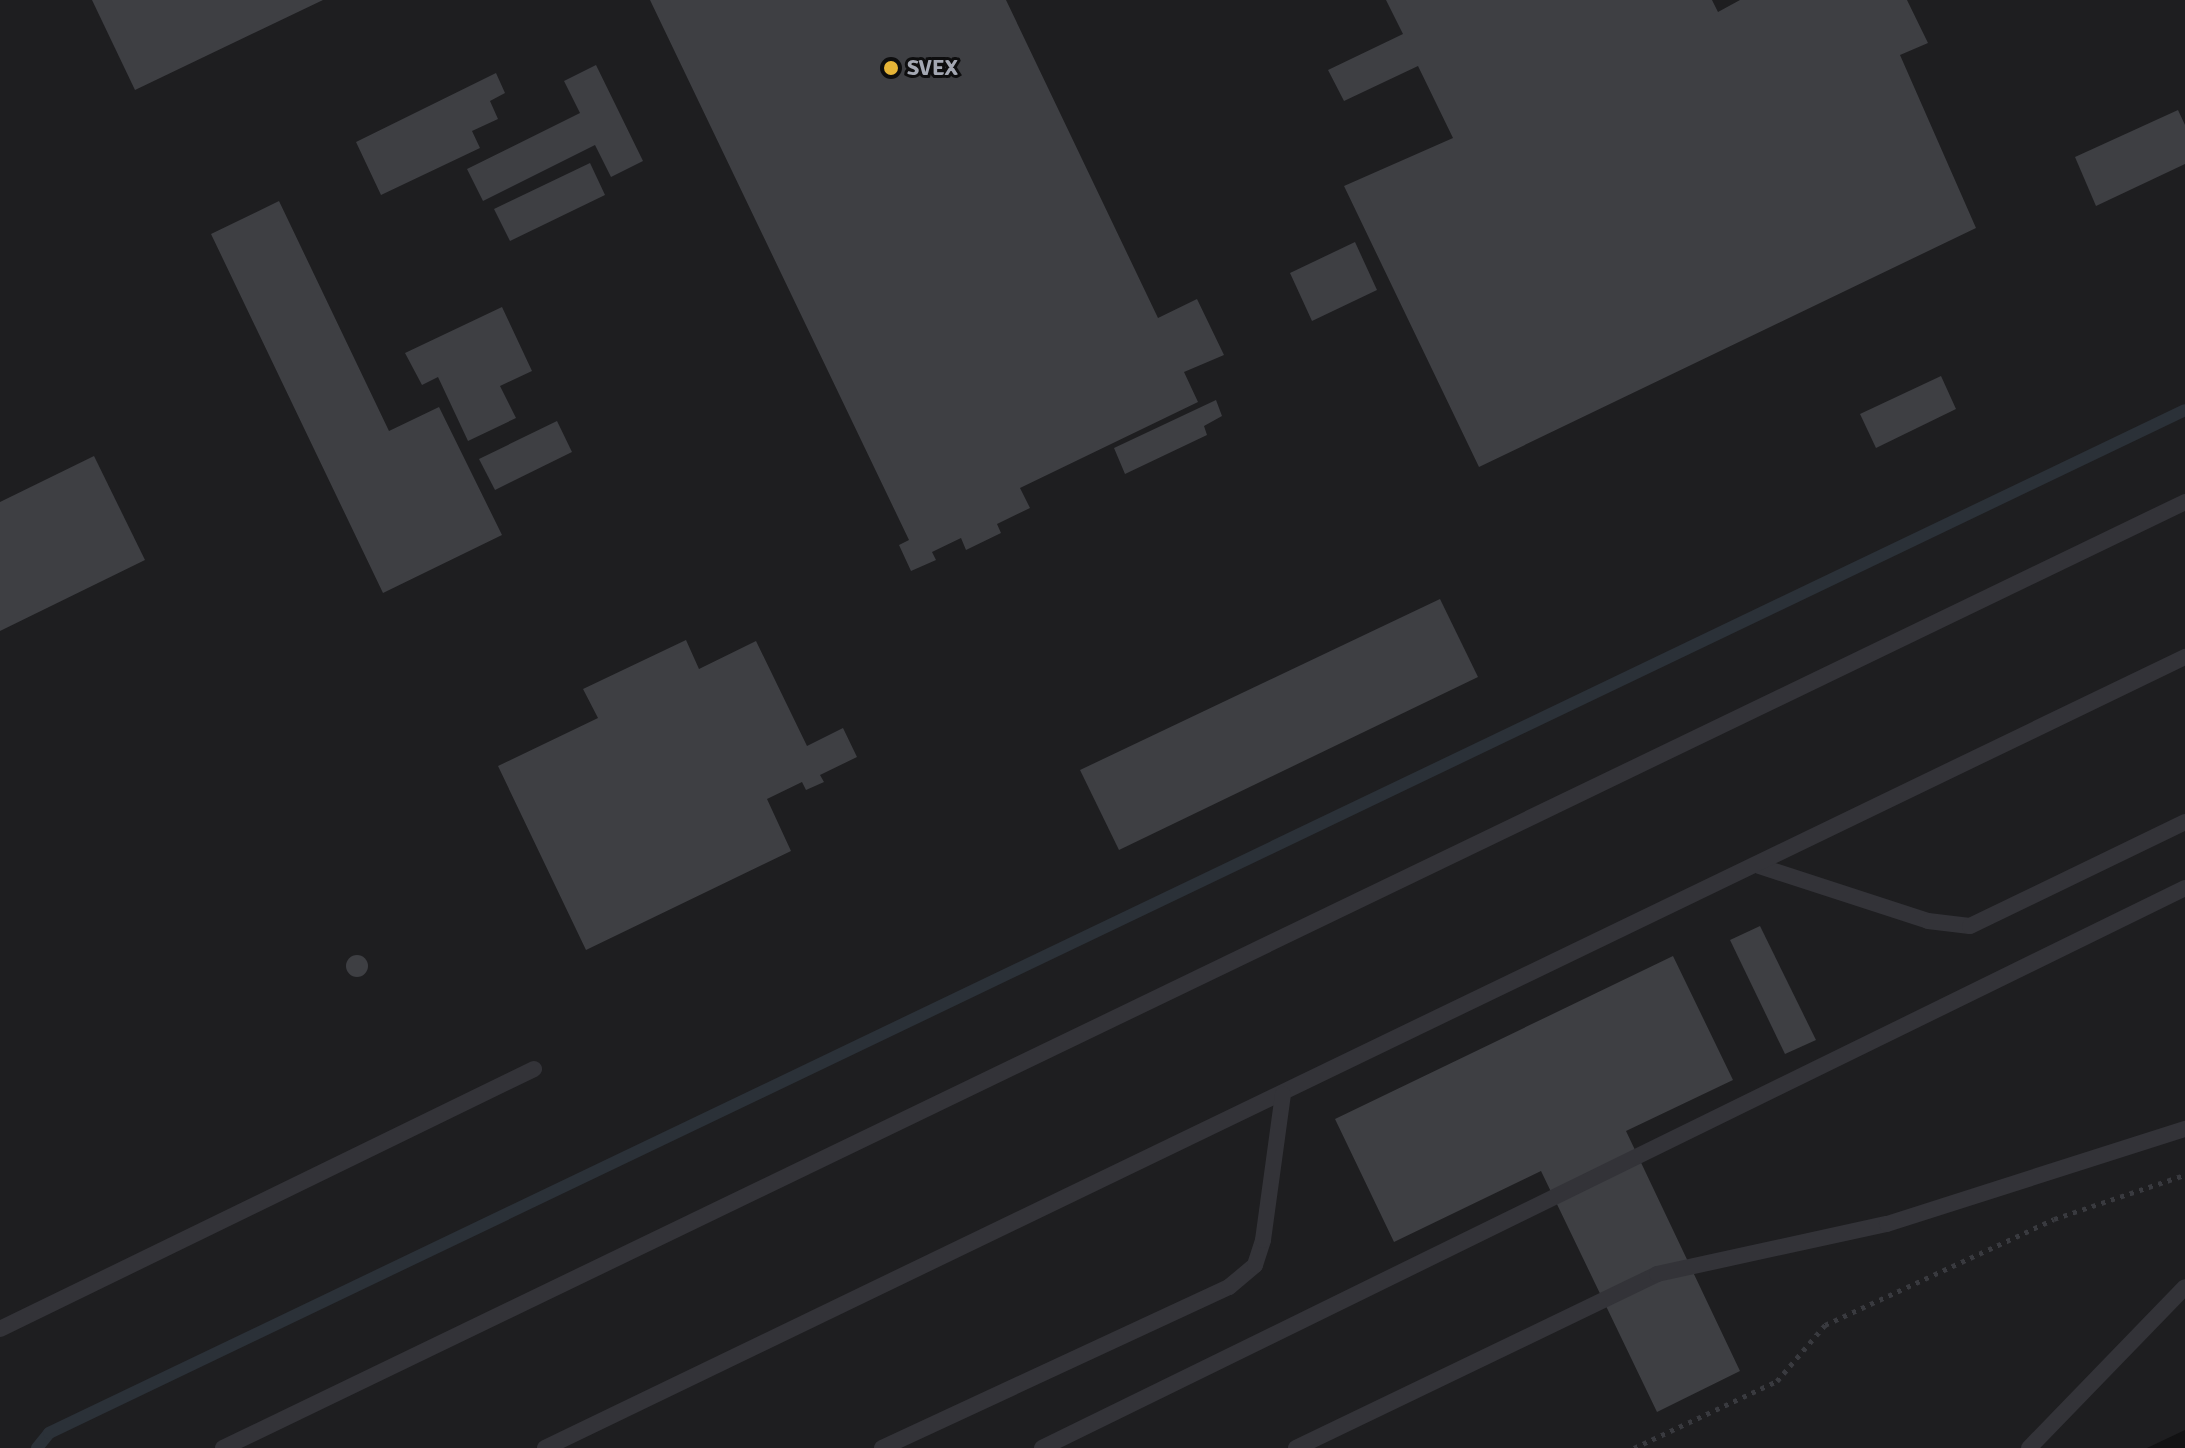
<!DOCTYPE html>
<html>
<head>
<meta charset="utf-8">
<style>
	body { margin:0 }
	#map { position:relative; width:2185px; height:1448px; overflow:hidden; background:#121213; font-family:Signika,sans-serif }
	div>[style] { position:absolute }
	.built>* { inset:0; background:#1e1e20 }
	.stream>* { height:12px; margin:-6px; padding:0 6px; transform-origin:6px; border-radius:6px; background:#2b3138 }
	.building>* { inset:0; background:#3e3f43 }
	.round { border-radius:50% }
	.path>* { height:5px; margin-top:-2.5px; transform-origin:0; background:repeating-linear-gradient(90deg,#393a3f 0 4px,transparent 0 10px) }
	.lane>* { height:16px; margin:-8px; padding:0 8px; transform-origin:8px; border-radius:8px; background:#333338 }
	.dots>* { width:22px; height:22px; translate:-50% -50%; box-sizing:border-box; border:4px solid #0d0d0e; border-radius:50% }
	span { translate:-50% -50%; white-space:nowrap; text-align:center; line-height:1.15; -webkit-text-stroke:6px #0d0d0e; paint-order:stroke }
	.poi-label { font-size:22px; color:#a4a8b3; font-weight:700 }
	.left { translate:0 -50%; text-align:left }
</style>
</head>
<body>
<div id="map">
	<div class="built">
		<i style="clip-path:polygon(0 0,2185px 0,2185px 1430px,2147px 1448px,0 1448px)"></i>
	</div>
	<div class="stream">
		<i style="left:37px;top:1448px;width:19px;rotate:-51deg"></i>
		<i style="left:49px;top:1433px;width:2368px;rotate:-25.59deg"></i>
	</div>
	<div class="building">
		<i style="clip-path:polygon(92px 0,323px 0,135px 90px)"></i>
		<i style="clip-path:polygon(650px 0,1006px 0,1158px 318px,1197px 299px,1224px 355px,1184px 372px,1198px 402px,1020px 488px,1030px 508px,997px 524px,1001px 533px,966px 550px,961px 538px,932px 552px,936px 560px,911px 571px,899px 545px,909px 540px)"></i>
		<i style="clip-path:polygon(1386px 0,1712px 0,1718px 12px,1740px 0,1907px 0,1928px 43px,1900px 55px,1976px 228px,1479px 467px,1344px 186px,1453px 138px,1418px 66px,1344px 101px,1328px 70px,1403px 34px)"></i>
		<i style="clip-path:polygon(596px 65px,643px 161px,611px 177px,595px 145px,483px 201px,467px 169px,580px 113px,564px 81px)"></i>
		<i style="clip-path:polygon(496px 73px,505px 93px,490px 101px,498px 119px,472px 131px,480px 148px,381px 195px,356px 142px)"></i>
		<i style="clip-path:polygon(2178px 110px,2185px 125px,2185px 164px,2096px 206px,2075px 157px)"></i>
		<i style="clip-path:polygon(590px 163px,605px 195px,510px 241px,494px 209px)"></i>
		<i style="clip-path:polygon(279px 201px,389px 431px,439px 407px,502px 535px,383px 593px,211px 234px)"></i>
		<i style="clip-path:polygon(1355px 242px,1377px 290px,1312px 321px,1290px 273px)"></i>
		<i style="clip-path:polygon(502px 307px,532px 371px,500px 386px,516px 418px,468px 441px,438px 377px,422px 385px,405px 353px)"></i>
		<i style="clip-path:polygon(1941px 376px,1956px 409px,1876px 448px,1860px 414px)"></i>
		<i style="clip-path:polygon(1216px 400px,1222px 416px,1204px 426px,1207px 435px,1125px 474px,1114px 448px)"></i>
		<i style="clip-path:polygon(557px 421px,572px 452px,495px 490px,479px 459px)"></i>
		<i style="clip-path:polygon(94px 456px,145px 560px,0 631px,0 502px)"></i>
		<i style="clip-path:polygon(1440px 599px,1478px 677px,1119px 850px,1080px 770px)"></i>
		<i style="clip-path:polygon(686px 640px,699px 669px,756px 641px,807px 746px,843px 728px,857px 757px,820px 775px,824px 782px,806px 790px,802px 782px,767px 799px,791px 851px,586px 950px,498px 766px,598px 718px,583px 689px)"></i>
		<i style="clip-path:polygon(1760px 926px,1816px 1040px,1785px 1054px,1730px 940px)"></i>
		<i class="round" style="left:346px;top:955px;width:22px;height:22px"></i>
		<i style="clip-path:polygon(1673px 956px,1733px 1080px,1626px 1131px,1740px 1371px,1657px 1412px,1541px 1171px,1394px 1242px,1335px 1119px)"></i>
	</div>
	<div class="path">
		<i style="left:1634px;top:1448px;width:158px;rotate:-25.1deg"></i>
		<i style="left:1777px;top:1381px;width:74px;rotate:-49.4deg"></i>
		<i style="left:1825px;top:1325px;width:252px;rotate:-24.8deg"></i>
		<i style="left:2054px;top:1219px;width:138px;rotate:-18.6deg"></i>
	</div>
	<div class="lane">
		<i style="left:1759px;top:866px;width:178px;rotate:18deg"></i>
		<i style="left:1928px;top:921px;width:42px;rotate:6.8deg"></i>
		<i style="left:1970px;top:926px;width:239px;rotate:-25.8deg"></i>
		<i style="left:0;top:1329px;width:594px;rotate:-25.96deg"></i>
		<i style="left:223px;top:1448px;width:2178px;rotate:-25.74deg"></i>
		<i style="left:545px;top:1448px;width:1821px;rotate:-25.75deg"></i>
		<i style="left:882px;top:1448px;width:383px;rotate:-24.9deg"></i>
		<i style="left:1229px;top:1287px;width:34px;rotate:-40deg"></i>
		<i style="left:1255px;top:1265px;width:26px;rotate:-72deg"></i>
		<i style="left:1263px;top:1240px;width:147px;rotate:-82.2deg"></i>
		<i style="left:1042px;top:1448px;width:1273px;rotate:-26.1deg"></i>
		<i style="left:1296px;top:1448px;width:401px;rotate:-25.7deg"></i>
		<i style="left:1657px;top:1274px;width:235px;rotate:-12.3deg"></i>
		<i style="left:1887px;top:1224px;width:313px;rotate:-17.7deg"></i>
		<i style="left:2029px;top:1448px;width:224px;rotate:-45.9deg"></i>
	</div>
	<div class="dots">
		<i style="left:891px;top:68px;background:#e5b437"></i>
	</div>
	<div class="poi-label">
		<span class="left" style="left:907px;top:68px">SVEX</span>
	</div>
</div>
</body>
</html>
